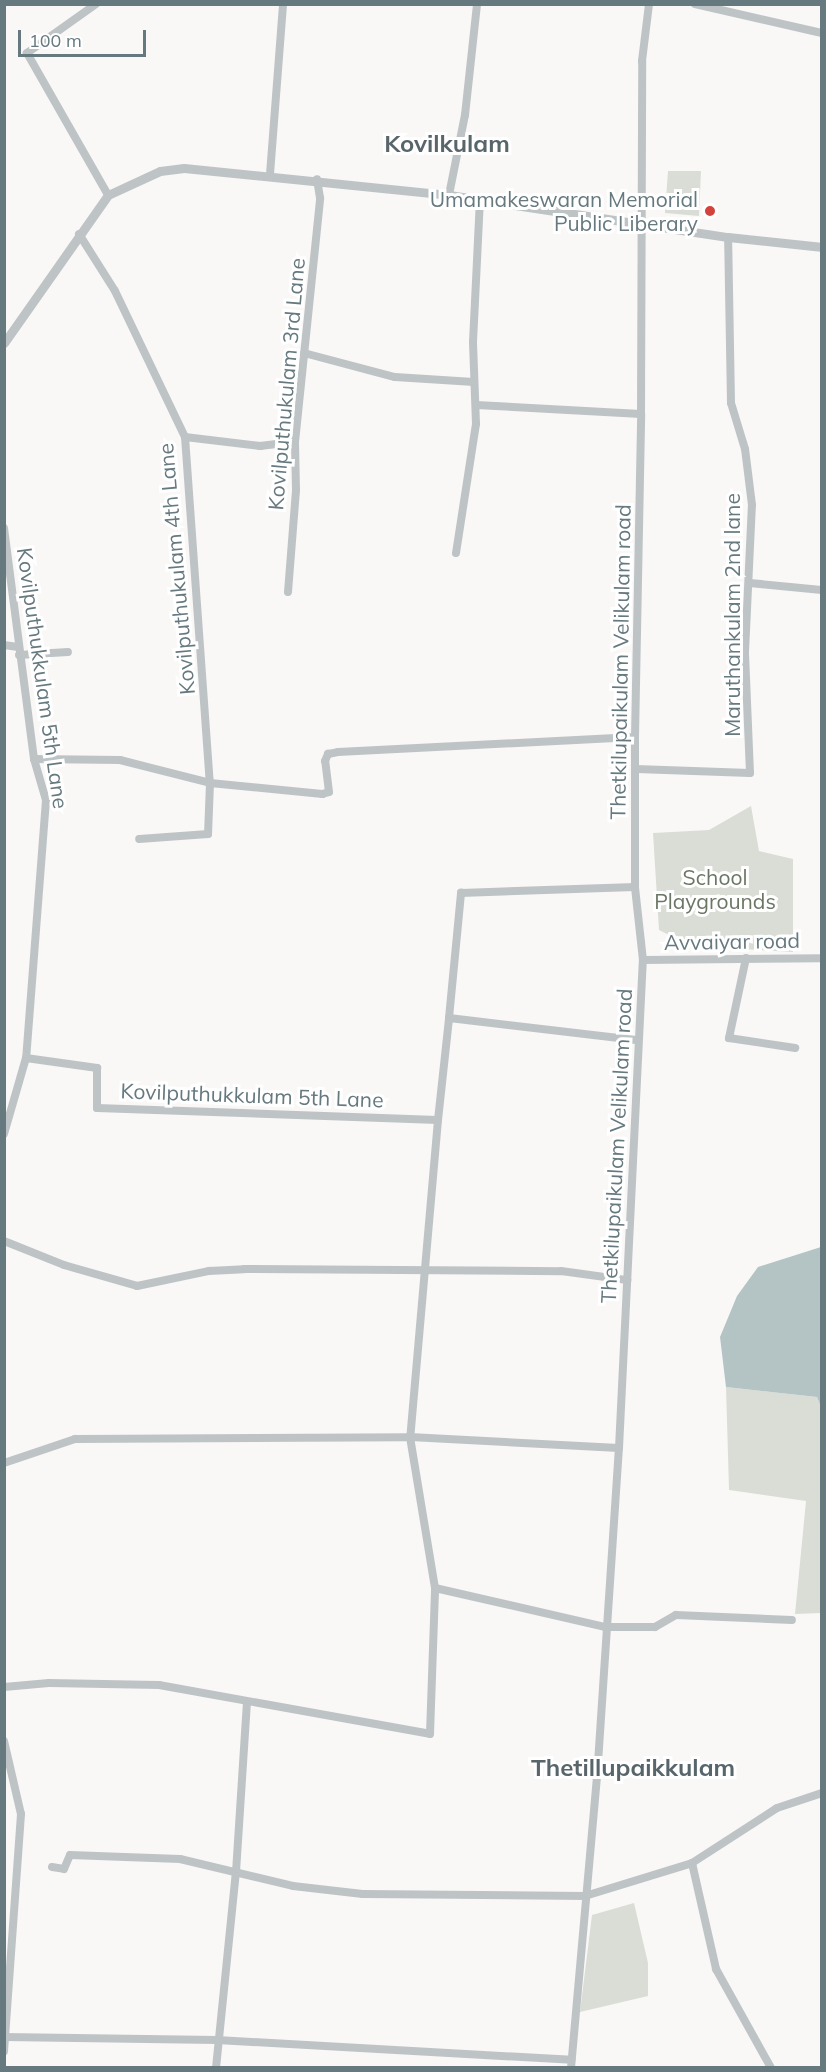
<!DOCTYPE html>
<html>
<head>
<meta charset="utf-8">
<style>
	body { margin:0 }
	#map { position:relative; width:826px; height:2072px; overflow:hidden; background:#f9f8f7; font-family:Mulish,sans-serif }
	div>[style] { position:absolute }
	.green>* { inset:0; background:#daddd6 }
	.water>* { inset:0; background:#b4c3c4 }
	.minor>* { height:8px; margin:-4px; padding:0 4px; transform-origin:4px; border-radius:4px; background:#bec4c6 }
	.tertiary>* { height:9px; margin:-4.5px; padding:0 4.5px; transform-origin:4.5px; border-radius:4.5px; background:#bec4c6 }
	.dots>* { width:16px; height:16px; translate:-50% -50%; box-sizing:border-box; border:3px solid #fff; border-radius:50% }
	span { translate:-50% -50%; white-space:nowrap; text-align:center; line-height:1.15; -webkit-text-stroke:6px #fff; paint-order:stroke }
	.poi-label { font-size:21px; color:#66797f }
	.right { translate:-100% -50%; text-align:right }
	.street-label { font-size:21px; color:#66797f }
	.park-label { font-size:21px; color:#6b7765 }
	.quarter-label { font-size:24px; color:#58666b; font-weight:700 }
	.frame { position:absolute; inset:0; border:6px solid #66797f; pointer-events:none }
	.scale { position:absolute; left:18px; top:30px; width:128px; height:27px; box-sizing:border-box; border:3px solid #66797f; border-top:0; padding-left:8px; font-size:18px; line-height:21px; white-space:nowrap; color:#66797f; -webkit-text-stroke:4px #fff; paint-order:stroke }
</style>
</head>
<body>
<div id="map">
	<div class="green">
		<i style="clip-path:polygon(668px 171px,701px 171px,699px 216px,665px 213px)"></i>
		<i style="clip-path:polygon(751px 806px,759px 851px,793px 859px,793px 952px,691px 946px,659px 930px,653px 833px,709px 830px)"></i>
		<i style="clip-path:polygon(726px 1387px,817px 1397px,821px 1407px,821px 1613px,795px 1614px,806px 1501px,729px 1490px)"></i>
		<i style="clip-path:polygon(634px 1903px,648px 1963px,648px 1996px,580px 2012px,592px 1915px)"></i>
	</div>
	<div class="water">
		<i style="clip-path:polygon(821px 1247px,821px 1407px,817px 1397px,726px 1387px,720px 1337px,737px 1296px,758px 1267px)"></i>
	</div>
	<div class="minor">
		<i style="left:96px;top:4px;width:85px;rotate:144.6deg"></i>
		<i style="left:27px;top:53px;width:163px;rotate:60.3deg"></i>
		<i style="left:695px;top:4px;width:130px;rotate:12.9deg"></i>
		<i style="left:270px;top:174px;width:170px;rotate:-85.6deg"></i>
		<i style="left:449px;top:195px;width:82px;rotate:-78.7deg"></i>
		<i style="left:465px;top:115px;width:112px;rotate:-83.8deg"></i>
		<i style="left:79px;top:234px;width:67px;rotate:57.7deg"></i>
		<i style="left:115px;top:291px;width:162px;rotate:64.4deg"></i>
		<i style="left:185px;top:437px;width:347px;rotate:85.9deg"></i>
		<i style="left:210px;top:783px;width:51px;rotate:92.2deg"></i>
		<i style="left:208px;top:834px;width:69px;rotate:175.9deg"></i>
		<i style="left:304px;top:353px;width:94px;rotate:14.8deg"></i>
		<i style="left:395px;top:377px;width:79px;rotate:3.6deg"></i>
		<i style="left:476px;top:405px;width:165px;rotate:3.1deg"></i>
		<i style="left:185px;top:437px;width:76px;rotate:6.8deg"></i>
		<i style="left:260px;top:446px;width:35px;rotate:-7deg"></i>
		<i style="left:4px;top:528px;width:233px;rotate:82.6deg"></i>
		<i style="left:34px;top:759px;width:43px;rotate:73.7deg"></i>
		<i style="left:46px;top:800px;width:259px;rotate:94.4deg"></i>
		<i style="left:26px;top:1058px;width:72px;rotate:8deg"></i>
		<i style="left:97px;top:1068px;width:40px;rotate:90deg"></i>
		<i style="left:97px;top:1108px;width:341px;rotate:2deg"></i>
		<i style="left:438px;top:1120px;width:103px;rotate:-83.8deg"></i>
		<i style="left:449px;top:1018px;width:188px;rotate:6.7deg"></i>
		<i style="left:456px;top:553px;width:131px;rotate:-81.2deg"></i>
		<i style="left:476px;top:424px;width:82px;rotate:-92.1deg"></i>
		<i style="left:473px;top:342px;width:142px;rotate:-87.2deg"></i>
		<i style="left:750px;top:583px;width:72px;rotate:5.6deg"></i>
		<i style="left:288px;top:592px;width:102px;rotate:-85.5deg"></i>
		<i style="left:296px;top:490px;width:48px;rotate:-91.2deg"></i>
		<i style="left:295px;top:442px;width:245px;rotate:-84.1deg"></i>
		<i style="left:320px;top:198px;width:19px;rotate:-99deg"></i>
		<i style="left:4px;top:645px;width:14px;rotate:8deg"></i>
		<i style="left:19px;top:655px;width:49px;rotate:-3.5deg"></i>
		<i style="left:34px;top:759px;width:86px;rotate:0.7deg"></i>
		<i style="left:120px;top:760px;width:93px;rotate:14.3deg"></i>
		<i style="left:210px;top:783px;width:113px;rotate:5.6deg"></i>
		<i style="left:322px;top:794px;width:7px;rotate:-16deg"></i>
		<i style="left:329px;top:792px;width:31px;rotate:-97deg"></i>
		<i style="left:325px;top:761px;width:8px;rotate:-67deg"></i>
		<i style="left:328px;top:754px;width:10px;rotate:-11deg"></i>
		<i style="left:338px;top:752px;width:297px;rotate:-2.9deg"></i>
		<i style="left:636px;top:769px;width:114px;rotate:2deg"></i>
		<i style="left:750px;top:773px;width:121px;rotate:-92.4deg"></i>
		<i style="left:745px;top:652px;width:147px;rotate:-87.3deg"></i>
		<i style="left:752px;top:505px;width:56px;rotate:-97.1deg"></i>
		<i style="left:745px;top:449px;width:48px;rotate:-106.9deg"></i>
		<i style="left:731px;top:403px;width:166px;rotate:-91deg"></i>
		<i style="left:746px;top:958px;width:82px;rotate:102deg"></i>
		<i style="left:729px;top:1038px;width:67px;rotate:8.6deg"></i>
		<i style="left:643px;top:960px;width:179px;rotate:-0.6deg"></i>
		<i style="left:449px;top:1018px;width:126px;rotate:-84.5deg"></i>
		<i style="left:461px;top:893px;width:174px;rotate:-2deg"></i>
		<i style="left:438px;top:1120px;width:318px;rotate:95deg"></i>
		<i style="left:410px;top:1437px;width:153px;rotate:80.6deg"></i>
		<i style="left:435px;top:1588px;width:174px;rotate:12.9deg"></i>
		<i style="left:605px;top:1627px;width:50px"></i>
		<i style="left:655px;top:1627px;width:24px;rotate:-30deg"></i>
		<i style="left:676px;top:1615px;width:116px;rotate:2.5deg"></i>
		<i style="left:4px;top:1134px;width:79px;rotate:-73.9deg"></i>
		<i style="left:4px;top:1241px;width:65px;rotate:21.8deg"></i>
		<i style="left:64px;top:1265px;width:76px;rotate:16deg"></i>
		<i style="left:137px;top:1286px;width:74px;rotate:-11.8deg"></i>
		<i style="left:209px;top:1271px;width:35px;rotate:-3deg"></i>
		<i style="left:244px;top:1269px;width:317px;rotate:0.4deg"></i>
		<i style="left:561px;top:1271px;width:67px;rotate:7.8deg"></i>
		<i style="left:4px;top:1463px;width:75px;rotate:-18.7deg"></i>
		<i style="left:75px;top:1439px;width:335px;rotate:-0.3deg"></i>
		<i style="left:410px;top:1437px;width:209px;rotate:3deg"></i>
		<i style="left:4px;top:1687px;width:45px;rotate:-5.1deg"></i>
		<i style="left:49px;top:1683px;width:110px;rotate:1deg"></i>
		<i style="left:159px;top:1685px;width:275px;rotate:10.2deg"></i>
		<i style="left:430px;top:1734px;width:146px;rotate:-88deg"></i>
		<i style="left:4px;top:1741px;width:75px;rotate:76.9deg"></i>
		<i style="left:21px;top:1814px;width:238px;rotate:94.1deg"></i>
		<i style="left:692px;top:1863px;width:109px;rotate:77.2deg"></i>
		<i style="left:716px;top:1969px;width:113px;rotate:60.9deg"></i>
		<i style="left:52px;top:1867px;width:12px;rotate:9deg"></i>
		<i style="left:64px;top:1869px;width:15px;rotate:-67deg"></i>
		<i style="left:70px;top:1855px;width:110px;rotate:2.1deg"></i>
		<i style="left:180px;top:1859px;width:116px;rotate:13.4deg"></i>
		<i style="left:293px;top:1886px;width:70px;rotate:6.5deg"></i>
		<i style="left:363px;top:1894px;width:222px;rotate:0.5deg"></i>
		<i style="left:585px;top:1896px;width:112px;rotate:-17.1deg"></i>
		<i style="left:692px;top:1863px;width:101px;rotate:-32.9deg"></i>
		<i style="left:777px;top:1808px;width:47px;rotate:-18.4deg"></i>
		<i style="left:4px;top:2037px;width:213px;rotate:0.8deg"></i>
		<i style="left:217px;top:2040px;width:355px;rotate:3.2deg"></i>
		<i style="left:216px;top:2068px;width:197px;rotate:-84.2deg"></i>
		<i style="left:236px;top:1872px;width:169px;rotate:-86.3deg"></i>
		<i style="left:571px;top:2068px;width:306px;rotate:-84.9deg"></i>
		<i style="left:598px;top:1763px;width:316px;rotate:-86.2deg"></i>
		<i style="left:619px;top:1448px;width:489px;rotate:-87.2deg"></i>
		<i style="left:643px;top:960px;width:73px;rotate:-96.3deg"></i>
		<i style="left:635px;top:887px;width:150px;rotate:-90deg"></i>
		<i style="left:635px;top:737px;width:323px;rotate:-88.9deg"></i>
		<i style="left:641px;top:414px;width:353px;rotate:-89.8deg"></i>
		<i style="left:642px;top:61px;width:57px;rotate:-83deg"></i>
	</div>
	<div class="tertiary">
		<i style="left:4px;top:343px;width:181px;rotate:-54.9deg"></i>
		<i style="left:108px;top:195px;width:57px;rotate:-24.8deg"></i>
		<i style="left:160px;top:171px;width:24px;rotate:-7deg"></i>
		<i style="left:184px;top:168px;width:266px;rotate:5.8deg"></i>
		<i style="left:449px;top:195px;width:282px;rotate:8.6deg"></i>
		<i style="left:728px;top:237px;width:95px;rotate:6.1deg"></i>
	</div>
	<div class="dots">
		<i style="left:710px;top:211px;background:#d4433b"></i>
	</div>
	<div class="poi-label">
		<span class="right" style="left:698px;top:211px">Umamakeswaran Memorial<br>Public Liberary</span>
	</div>
	<div class="street-label">
		<span style="left:286px;top:384px;rotate:-85deg">Kovilputhukulam 3rd Lane</span>
		<span style="left:176px;top:569px;rotate:-95deg">Kovilputhukulam 4th Lane</span>
		<span style="left:732px;top:615px;rotate:-90deg">Maruthankulam 2nd lane</span>
		<span style="left:620px;top:662px;rotate:-89deg">Thetkilupaikulam Velikulam road</span>
		<span style="left:43px;top:678px;rotate:82deg">Kovilputhukkulam 5th Lane</span>
		<span style="left:732px;top:941px;rotate:-1deg">Avvaiyar road</span>
		<span style="left:252px;top:1095px;rotate:2deg">Kovilputhukkulam 5th Lane</span>
		<span style="left:616px;top:1146px;rotate:-87deg">Thetkilupaikulam Velikulam road</span>
	</div>
	<div class="park-label">
		<span style="left:715px;top:889px">School<br>Playgrounds</span>
	</div>
	<div class="quarter-label">
		<span style="left:447px;top:144px">Kovilkulam</span>
		<span style="left:633px;top:1768px">Thetillupaikkulam</span>
	</div>
	<div class="frame"></div>
	<div class="scale">100 m</div>
</div>
</body>
</html>
